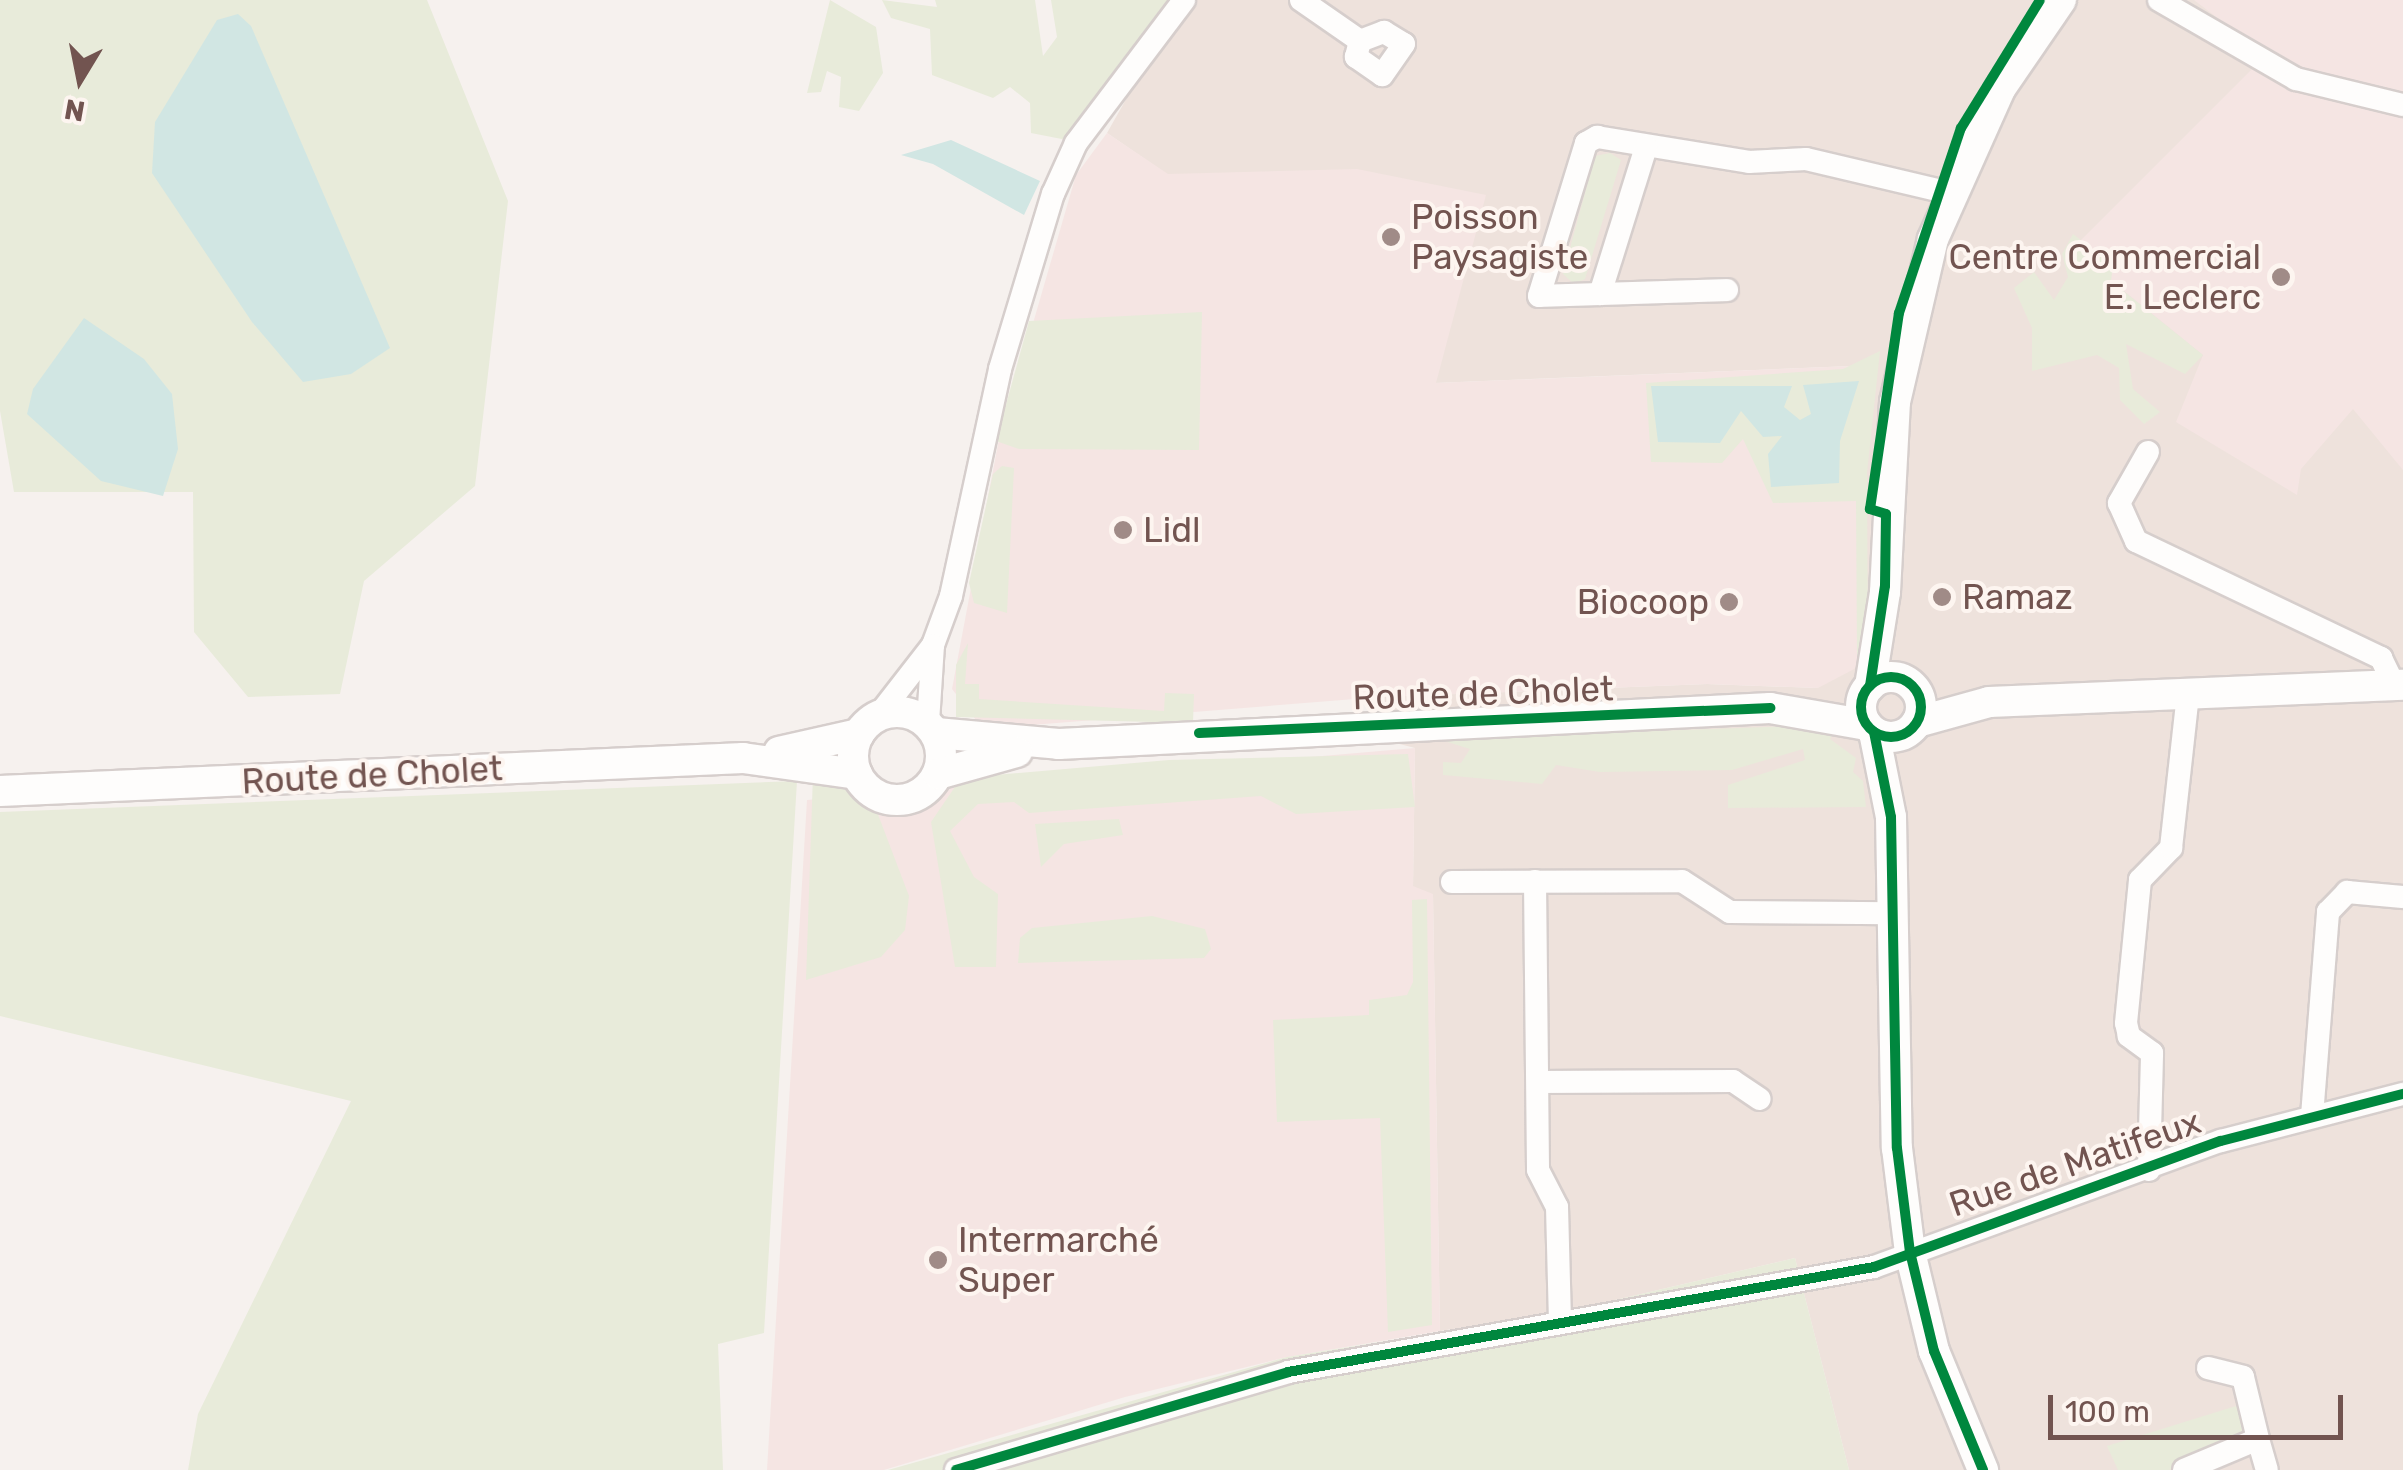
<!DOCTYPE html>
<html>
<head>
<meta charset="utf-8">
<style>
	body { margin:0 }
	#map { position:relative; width:2403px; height:1470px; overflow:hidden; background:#f6f1ee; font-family:Rubik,sans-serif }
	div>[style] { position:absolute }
	.residential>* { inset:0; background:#eee2dc }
	.commercial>* { inset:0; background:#f5e5e3 }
	.green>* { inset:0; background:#e8ebda }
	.water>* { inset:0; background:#d1e6e3 }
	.roads { filter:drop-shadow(2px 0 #d6cecc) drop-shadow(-2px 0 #d6cecc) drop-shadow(0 2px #d6cecc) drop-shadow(0 -2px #d6cecc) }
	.street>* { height:22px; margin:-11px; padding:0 11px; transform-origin:11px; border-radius:11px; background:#fefdfc }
	.secondary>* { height:30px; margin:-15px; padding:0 15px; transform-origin:15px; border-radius:15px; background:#fefdfc }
	.secondary>.ring { margin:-15px; padding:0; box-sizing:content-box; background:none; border:30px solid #fefdfc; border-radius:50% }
	.cycleway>* { height:10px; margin:-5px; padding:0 5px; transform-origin:5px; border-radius:5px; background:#00873e }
	.cycleway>.ring { margin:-5px; padding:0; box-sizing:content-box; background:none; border:10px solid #00873e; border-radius:50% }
	.dots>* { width:28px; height:28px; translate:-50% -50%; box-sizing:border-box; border:5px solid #fdf5f0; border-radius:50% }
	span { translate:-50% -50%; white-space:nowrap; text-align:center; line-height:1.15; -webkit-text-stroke:8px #fdf5f0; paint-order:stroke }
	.poi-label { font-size:35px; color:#725450 }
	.left { translate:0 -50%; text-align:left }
	.right { translate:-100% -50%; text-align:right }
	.street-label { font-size:35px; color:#725450 }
	.north { position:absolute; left:30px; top:30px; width:100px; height:100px; -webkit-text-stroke:8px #fdf5f0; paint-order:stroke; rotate:190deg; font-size:28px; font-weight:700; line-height:40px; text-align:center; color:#725450 }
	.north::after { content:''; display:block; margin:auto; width:35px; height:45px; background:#725450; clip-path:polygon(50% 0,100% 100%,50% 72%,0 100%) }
	.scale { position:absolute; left:2048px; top:1395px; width:295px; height:45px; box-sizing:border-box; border:5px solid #725450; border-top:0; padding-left:12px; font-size:30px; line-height:35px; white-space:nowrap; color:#725450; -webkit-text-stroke:8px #fdf5f0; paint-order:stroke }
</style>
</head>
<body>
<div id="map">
	<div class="residential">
		<i style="clip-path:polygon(1182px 0,2403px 0,2403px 1470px,1849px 1470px,1795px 1258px,1564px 1312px,1440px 1331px,1433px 895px,1413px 887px,1415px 748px,1384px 740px,1380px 697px,1707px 684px,1818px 688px,1863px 498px,1876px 365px,1435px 383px,1357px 170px,1168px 175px,1107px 133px)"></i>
	</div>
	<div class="commercial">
		<i style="clip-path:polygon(2194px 0,2403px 0,2403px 470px,2353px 409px,2301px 469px,2297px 495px,2176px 422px,2203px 355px,2072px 249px,2266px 55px)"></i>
		<i style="clip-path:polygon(1107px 133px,1168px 174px,1357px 169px,1486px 195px,1436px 383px,1877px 365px,1863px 498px,1866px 650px,1858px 667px,1818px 688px,1707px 684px,1380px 697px,983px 729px,952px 689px,998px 444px,1076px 175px)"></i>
		<i style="clip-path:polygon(1415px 748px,1413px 886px,1433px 894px,1440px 1331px,1287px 1357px,1125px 1397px,884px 1470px,767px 1470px,807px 800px)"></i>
	</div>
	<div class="green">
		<i style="clip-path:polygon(0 0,427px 0,508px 201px,475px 486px,364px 581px,340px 694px,248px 697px,194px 632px,193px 492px,14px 492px,0 411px)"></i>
		<i style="clip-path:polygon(830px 0,876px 27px,883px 73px,859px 111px,839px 107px,841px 77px,827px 71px,821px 92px,807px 93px)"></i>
		<i style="clip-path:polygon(882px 0,937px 7px,935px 0,1035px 0,1043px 56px,1057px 37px,1051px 0,1169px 0,1072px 141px,1031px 133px,1030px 103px,1010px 87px,993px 98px,932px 75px,930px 29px,891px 18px)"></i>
		<i style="clip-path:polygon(1610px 153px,1621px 160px,1585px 279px,1574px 284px,1563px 274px,1595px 156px)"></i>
		<i style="clip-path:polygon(2073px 234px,2113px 265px,2111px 281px,2203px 355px,2185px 374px,2126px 344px,2133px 389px,2160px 412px,2144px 424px,2120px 400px,2119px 368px,2097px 355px,2032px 371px,2032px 328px,2014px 288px,2034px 272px,2054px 300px,2068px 277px,2062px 254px)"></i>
		<i style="clip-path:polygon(1202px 312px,1199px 450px,1019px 449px,996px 441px,1029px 321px)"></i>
		<i style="clip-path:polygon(1880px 351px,1867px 473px,1868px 653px,1857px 658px,1856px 501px,1773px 503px,1743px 439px,1722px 463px,1651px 462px,1646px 383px,1843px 369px)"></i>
		<i style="clip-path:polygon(1002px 466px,1014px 468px,1007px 613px,974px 603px,969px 583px,993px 474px)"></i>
		<i style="clip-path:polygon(968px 643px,965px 684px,979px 684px,979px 699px,1164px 711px,1165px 693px,1194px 694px,1193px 723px,956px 717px,956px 665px)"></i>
		<i style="clip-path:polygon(1793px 726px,1835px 730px,1830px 739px,1856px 758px,1853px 772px,1863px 781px,1866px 807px,1728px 808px,1728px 785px,1805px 760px,1803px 749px,1732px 770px,1600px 772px,1556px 765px,1542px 784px,1443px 775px,1443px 762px,1461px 763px,1470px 749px,1438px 739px)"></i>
		<i style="clip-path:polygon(1408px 754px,1415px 807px,1296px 814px,1261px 796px,1029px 813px,1014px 802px,978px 804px,950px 831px,974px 877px,998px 894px,996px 967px,955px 967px,931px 822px,961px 778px,1169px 760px)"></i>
		<i style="clip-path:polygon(813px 774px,874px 804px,909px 896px,905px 930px,881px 957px,806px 980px)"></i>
		<i style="clip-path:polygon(797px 781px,764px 1333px,718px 1344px,723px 1470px,188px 1470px,198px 1414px,351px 1101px,0 1016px,0 812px)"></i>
		<i style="clip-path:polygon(1119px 819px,1123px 835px,1064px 844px,1041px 867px,1035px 824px)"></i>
		<i style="clip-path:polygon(1427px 899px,1432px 1325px,1388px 1332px,1380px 1118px,1277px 1122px,1273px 1020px,1369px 1015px,1369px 1000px,1407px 995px,1413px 982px,1412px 900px)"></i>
		<i style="clip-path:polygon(1152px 916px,1205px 929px,1211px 949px,1204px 958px,1018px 963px,1020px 938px,1032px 928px)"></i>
		<i style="clip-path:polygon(1795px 1258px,1849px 1470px,888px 1470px,1287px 1357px,1564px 1312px)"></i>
		<i style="clip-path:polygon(2236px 1406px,2246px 1430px,2169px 1470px,2118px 1470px,2107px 1446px)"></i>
	</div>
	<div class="water">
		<i style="clip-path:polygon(238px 14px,251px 26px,390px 348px,351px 374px,303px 382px,252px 322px,152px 173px,155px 122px,217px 20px)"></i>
		<i style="clip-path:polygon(951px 140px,1040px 181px,1024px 215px,933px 164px,901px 155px)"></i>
		<i style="clip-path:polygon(84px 318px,144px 359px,172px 394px,178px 449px,163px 496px,101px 481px,27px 414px,33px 389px)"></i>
		<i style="clip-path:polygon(1859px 381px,1840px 441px,1839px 483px,1771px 487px,1768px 454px,1782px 436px,1763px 437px,1741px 411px,1720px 443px,1658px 442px,1651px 386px,1792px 386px,1784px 407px,1800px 420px,1811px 414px,1803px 385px)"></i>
	</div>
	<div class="roads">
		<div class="street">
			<i style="left:1301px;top:0;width:72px;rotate:34.8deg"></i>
			<i style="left:2159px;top:0;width:158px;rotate:30deg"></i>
			<i style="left:2296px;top:79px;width:110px;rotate:13.7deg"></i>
			<i style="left:1384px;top:32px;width:23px;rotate:31deg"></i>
			<i style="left:1404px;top:44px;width:38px;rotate:125deg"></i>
			<i style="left:1382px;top:75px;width:32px;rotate:-145deg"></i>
			<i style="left:1356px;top:57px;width:16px;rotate:-76deg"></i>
			<i style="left:1360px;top:41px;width:26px;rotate:-21deg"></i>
			<i style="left:1727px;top:290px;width:188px;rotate:178.2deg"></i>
			<i style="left:1539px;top:296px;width:160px;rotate:-72.9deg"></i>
			<i style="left:1586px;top:143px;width:13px;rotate:-29deg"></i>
			<i style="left:1597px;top:137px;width:154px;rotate:9.3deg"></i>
			<i style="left:1749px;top:162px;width:57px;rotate:-3deg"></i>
			<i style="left:1806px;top:159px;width:148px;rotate:13.3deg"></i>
			<i style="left:1600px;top:294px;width:154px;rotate:-72.6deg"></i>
			<i style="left:2148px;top:452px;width:59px;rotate:119.6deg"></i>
			<i style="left:2119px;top:503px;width:42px;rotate:65.9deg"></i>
			<i style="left:2136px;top:541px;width:272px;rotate:25.5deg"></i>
			<i style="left:2381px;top:658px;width:30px;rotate:64deg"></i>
			<i style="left:933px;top:645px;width:52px;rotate:-69.8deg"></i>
			<i style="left:951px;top:596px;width:232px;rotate:-77.8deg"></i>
			<i style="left:1000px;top:369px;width:183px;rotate:-73.2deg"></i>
			<i style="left:1053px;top:194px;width:56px;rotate:-65.7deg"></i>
			<i style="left:1076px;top:143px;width:179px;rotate:-52.9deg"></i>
			<i style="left:878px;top:716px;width:90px;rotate:-52.2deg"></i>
			<i style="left:933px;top:645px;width:78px;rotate:93.7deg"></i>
			<i style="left:1535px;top:881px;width:289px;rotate:89.4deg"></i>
			<i style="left:1538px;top:1170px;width:42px;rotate:62.8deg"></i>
			<i style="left:1557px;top:1207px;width:116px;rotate:88.5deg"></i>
			<i style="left:1452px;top:882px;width:230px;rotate:-0.2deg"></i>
			<i style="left:1682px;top:881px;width:57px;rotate:32.9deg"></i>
			<i style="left:1730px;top:912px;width:162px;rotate:0.4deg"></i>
			<i style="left:1538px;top:1082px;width:195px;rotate:-0.3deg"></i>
			<i style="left:1733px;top:1081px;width:32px;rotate:34deg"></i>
			<i style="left:2312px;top:1116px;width:205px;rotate:-85.5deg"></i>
			<i style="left:2328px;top:912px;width:28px;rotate:-46deg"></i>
			<i style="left:2347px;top:892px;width:56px;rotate:5.1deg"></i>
			<i style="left:2149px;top:1170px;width:117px;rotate:-88.5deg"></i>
			<i style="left:2152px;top:1053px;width:29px;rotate:-144deg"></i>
			<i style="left:2129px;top:1036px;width:13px;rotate:-103deg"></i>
			<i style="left:2126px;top:1023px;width:144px;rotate:-84.4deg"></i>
			<i style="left:2140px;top:880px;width:45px;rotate:-45.9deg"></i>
			<i style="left:2171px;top:848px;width:156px;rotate:-83.7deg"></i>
			<i style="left:2208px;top:1368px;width:36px;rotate:14deg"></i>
			<i style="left:2243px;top:1377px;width:64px;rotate:76.4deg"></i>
			<i style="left:956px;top:1470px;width:346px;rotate:-16.4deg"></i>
			<i style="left:1288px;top:1372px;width:595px;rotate:-10.16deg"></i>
			<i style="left:1874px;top:1267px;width:369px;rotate:-20deg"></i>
			<i style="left:2221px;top:1141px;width:188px;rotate:-14.5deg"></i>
			<i style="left:2184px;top:1470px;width:80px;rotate:-22.7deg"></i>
			<i style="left:2258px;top:1439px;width:32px;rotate:74deg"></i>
		</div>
		<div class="secondary">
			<i class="ring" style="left:1861px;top:677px;width:30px;height:30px"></i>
			<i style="left:1870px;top:686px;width:95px;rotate:-80.9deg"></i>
			<i style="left:1885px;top:592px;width:190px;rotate:-87deg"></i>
			<i style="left:1895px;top:402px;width:167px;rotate:-76.9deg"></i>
			<i style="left:1933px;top:239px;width:164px;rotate:-65.9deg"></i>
			<i style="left:2000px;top:89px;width:108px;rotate:-55.6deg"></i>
			<i class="ring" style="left:853px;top:712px;width:58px;height:58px"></i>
			<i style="left:1917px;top:722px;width:75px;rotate:-15.5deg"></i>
			<i style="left:1989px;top:702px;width:414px;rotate:-2.4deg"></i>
			<i style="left:1874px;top:732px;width:87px;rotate:78.7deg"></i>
			<i style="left:1891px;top:817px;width:331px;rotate:89deg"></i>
			<i style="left:1897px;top:1148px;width:105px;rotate:82.9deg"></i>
			<i style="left:1910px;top:1252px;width:102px;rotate:76.4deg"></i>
			<i style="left:1934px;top:1351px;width:129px;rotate:67.6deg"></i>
			<i style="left:936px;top:733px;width:123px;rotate:5.1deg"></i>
			<i style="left:1059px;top:744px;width:712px;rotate:-2.9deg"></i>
			<i style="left:1770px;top:708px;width:98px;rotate:9.9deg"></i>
			<i style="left:779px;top:752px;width:82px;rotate:-12.7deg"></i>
			<i style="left:938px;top:774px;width:82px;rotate:-15.6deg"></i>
			<i style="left:0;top:791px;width:744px;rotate:-2.54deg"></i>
			<i style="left:743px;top:758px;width:115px;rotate:8deg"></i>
		</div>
	</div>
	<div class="cycleway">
		<i class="ring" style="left:1861px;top:677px;width:50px;height:50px"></i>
		<i style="left:1870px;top:686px;width:101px;rotate:-81.5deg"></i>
		<i style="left:1885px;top:586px;width:72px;rotate:-89.2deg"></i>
		<i style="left:1886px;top:514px;width:17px;rotate:-163deg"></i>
		<i style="left:1870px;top:509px;width:198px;rotate:-81.6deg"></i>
		<i style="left:1899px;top:313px;width:195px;rotate:-71.5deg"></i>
		<i style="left:1961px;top:128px;width:150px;rotate:-58.3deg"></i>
		<i style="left:1874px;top:732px;width:87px;rotate:78.7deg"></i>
		<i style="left:1891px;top:817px;width:331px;rotate:89deg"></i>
		<i style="left:1897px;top:1148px;width:105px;rotate:82.9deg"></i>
		<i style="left:1910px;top:1252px;width:102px;rotate:76.4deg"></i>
		<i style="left:1934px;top:1351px;width:129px;rotate:67.6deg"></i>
		<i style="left:1199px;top:733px;width:572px;rotate:-2.51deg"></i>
		<i style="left:956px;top:1470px;width:346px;rotate:-16.4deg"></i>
		<i style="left:1288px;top:1372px;width:595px;rotate:-10.16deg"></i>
		<i style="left:1874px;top:1267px;width:369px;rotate:-20deg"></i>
		<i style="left:2221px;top:1141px;width:188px;rotate:-14.5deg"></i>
	</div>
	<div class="dots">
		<i style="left:1391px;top:237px;background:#a08b87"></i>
		<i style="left:2281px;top:277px;background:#a08b87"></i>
		<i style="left:1123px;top:530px;background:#a08b87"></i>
		<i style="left:1942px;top:597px;background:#a08b87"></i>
		<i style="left:1729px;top:602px;background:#a08b87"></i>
		<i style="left:938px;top:1260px;background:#a08b87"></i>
	</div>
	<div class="poi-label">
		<span class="left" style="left:1411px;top:237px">Poisson<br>Paysagiste</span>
		<span class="right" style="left:2261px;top:277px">Centre Commercial<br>E. Leclerc</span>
		<span class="left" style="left:1143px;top:530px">Lidl</span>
		<span class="left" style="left:1962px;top:597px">Ramaz</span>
		<span class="right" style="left:1709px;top:602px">Biocoop</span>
		<span class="left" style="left:958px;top:1260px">Intermarché<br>Super</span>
	</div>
	<div class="street-label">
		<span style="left:1483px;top:693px;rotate:-2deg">Route de Cholet</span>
		<span style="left:372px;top:775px;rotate:-3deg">Route de Cholet</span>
		<span style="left:2075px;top:1163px;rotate:-19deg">Rue de Matifeux</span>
	</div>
	<div class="north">N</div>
	<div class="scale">100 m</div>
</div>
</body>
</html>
